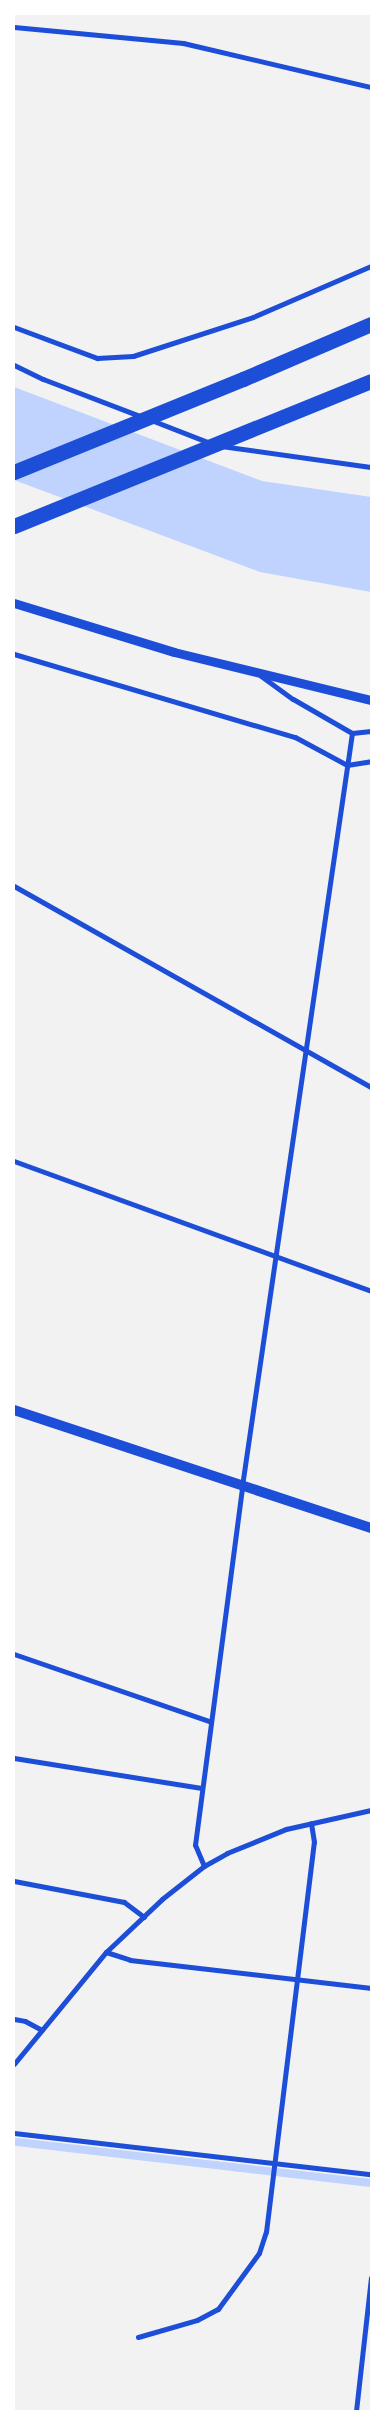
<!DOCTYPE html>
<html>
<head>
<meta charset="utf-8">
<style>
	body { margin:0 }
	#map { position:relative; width:385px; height:2425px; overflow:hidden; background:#f2f2f2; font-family:"PT Serif",serif }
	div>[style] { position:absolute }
	.water>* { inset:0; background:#bfd3fe }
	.stream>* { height:8px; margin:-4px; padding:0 4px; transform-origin:4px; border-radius:4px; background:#bfd3fe }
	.minor>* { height:5px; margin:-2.5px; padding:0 2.5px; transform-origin:2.5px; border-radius:2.5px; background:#1d4ed8 }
	.tertiary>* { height:9px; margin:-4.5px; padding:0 4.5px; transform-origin:4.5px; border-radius:4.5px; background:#1d4ed8 }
	.secondary>* { height:10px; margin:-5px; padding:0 5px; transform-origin:5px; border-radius:5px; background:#1d4ed8 }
	.motorway>* { height:15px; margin:-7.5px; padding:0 7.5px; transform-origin:7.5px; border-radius:7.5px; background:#1d4ed8 }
	span { translate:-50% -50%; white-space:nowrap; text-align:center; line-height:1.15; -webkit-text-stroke:4.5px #fff; paint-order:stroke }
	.frame { position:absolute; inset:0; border:15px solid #fff; pointer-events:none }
</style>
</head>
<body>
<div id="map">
	<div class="water">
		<i style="clip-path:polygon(14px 387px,262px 481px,371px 497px,371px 592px,260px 572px,14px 480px)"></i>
	</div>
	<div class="stream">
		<i style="left:17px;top:2142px;width:356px;rotate:6.6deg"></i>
	</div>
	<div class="minor">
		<i style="left:14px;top:27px;width:170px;rotate:5.4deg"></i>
		<i style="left:183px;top:43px;width:193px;rotate:13.2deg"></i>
		<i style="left:14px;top:327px;width:89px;rotate:20.5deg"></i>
		<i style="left:97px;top:358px;width:36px;rotate:-3deg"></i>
		<i style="left:133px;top:356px;width:126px;rotate:-18deg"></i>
		<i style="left:253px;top:317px;width:129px;rotate:-23.4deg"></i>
		<i style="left:14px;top:365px;width:32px;rotate:26deg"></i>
		<i style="left:43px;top:379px;width:104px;rotate:20.9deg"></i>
		<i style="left:151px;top:420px;width:63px;rotate:21.3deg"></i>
		<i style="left:221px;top:446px;width:151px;rotate:8deg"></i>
		<i style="left:14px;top:654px;width:293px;rotate:16.5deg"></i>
		<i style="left:295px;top:737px;width:59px;rotate:28.3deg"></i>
		<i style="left:347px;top:765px;width:24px;rotate:-9deg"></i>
		<i style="left:261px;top:676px;width:39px;rotate:36deg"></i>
		<i style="left:293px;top:699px;width:68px;rotate:30deg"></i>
		<i style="left:352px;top:733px;width:19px;rotate:-6deg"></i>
		<i style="left:14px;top:886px;width:410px;rotate:29.4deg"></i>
		<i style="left:14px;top:1161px;width:380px;rotate:20deg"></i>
		<i style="left:14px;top:1654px;width:208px;rotate:19deg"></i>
		<i style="left:14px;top:1758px;width:190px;rotate:9.1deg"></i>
		<i style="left:204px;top:1866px;width:23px;rotate:-113deg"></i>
		<i style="left:195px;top:1845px;width:362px;rotate:-82.5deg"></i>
		<i style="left:242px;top:1486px;width:761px;rotate:-81.69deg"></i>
		<i style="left:14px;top:1881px;width:112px;rotate:10.8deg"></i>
		<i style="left:124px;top:1902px;width:25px;rotate:37deg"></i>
		<i style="left:106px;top:1952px;width:25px;rotate:18deg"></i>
		<i style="left:130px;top:1960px;width:243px;rotate:6.6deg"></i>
		<i style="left:14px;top:2019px;width:11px;rotate:10deg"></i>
		<i style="left:25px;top:2021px;width:19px;rotate:28deg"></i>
		<i style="left:14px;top:2064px;width:145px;rotate:-50.6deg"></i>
		<i style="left:106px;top:1952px;width:77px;rotate:-43.4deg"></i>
		<i style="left:162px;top:1899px;width:53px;rotate:-38.2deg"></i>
		<i style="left:204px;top:1866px;width:26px;rotate:-29deg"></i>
		<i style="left:227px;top:1853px;width:64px;rotate:-22.1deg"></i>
		<i style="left:286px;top:1829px;width:87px;rotate:-12.6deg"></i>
		<i style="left:14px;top:2133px;width:359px;rotate:6.6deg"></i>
		<i style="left:138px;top:2337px;width:61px;rotate:-16.1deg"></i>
		<i style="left:197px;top:2320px;width:24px;rotate:-28deg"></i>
		<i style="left:218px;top:2309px;width:69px;rotate:-53.8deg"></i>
		<i style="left:259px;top:2253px;width:22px;rotate:-72deg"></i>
		<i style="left:266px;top:2232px;width:393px;rotate:-83deg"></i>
		<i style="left:314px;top:1842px;width:19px;rotate:-99deg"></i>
		<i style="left:356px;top:2411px;width:134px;rotate:-83.6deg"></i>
	</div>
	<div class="tertiary">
		<i style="left:14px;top:603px;width:167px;rotate:17deg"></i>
		<i style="left:174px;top:652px;width:203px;rotate:13.7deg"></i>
	</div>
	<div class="secondary">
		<i style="left:14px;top:1410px;width:376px;rotate:18.3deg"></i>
	</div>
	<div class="motorway">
		<i style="left:14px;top:472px;width:247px;rotate:-22.1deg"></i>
		<i style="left:243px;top:379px;width:139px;rotate:-23.3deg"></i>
		<i style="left:14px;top:526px;width:385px;rotate:-22.1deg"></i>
	</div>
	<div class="frame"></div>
</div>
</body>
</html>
